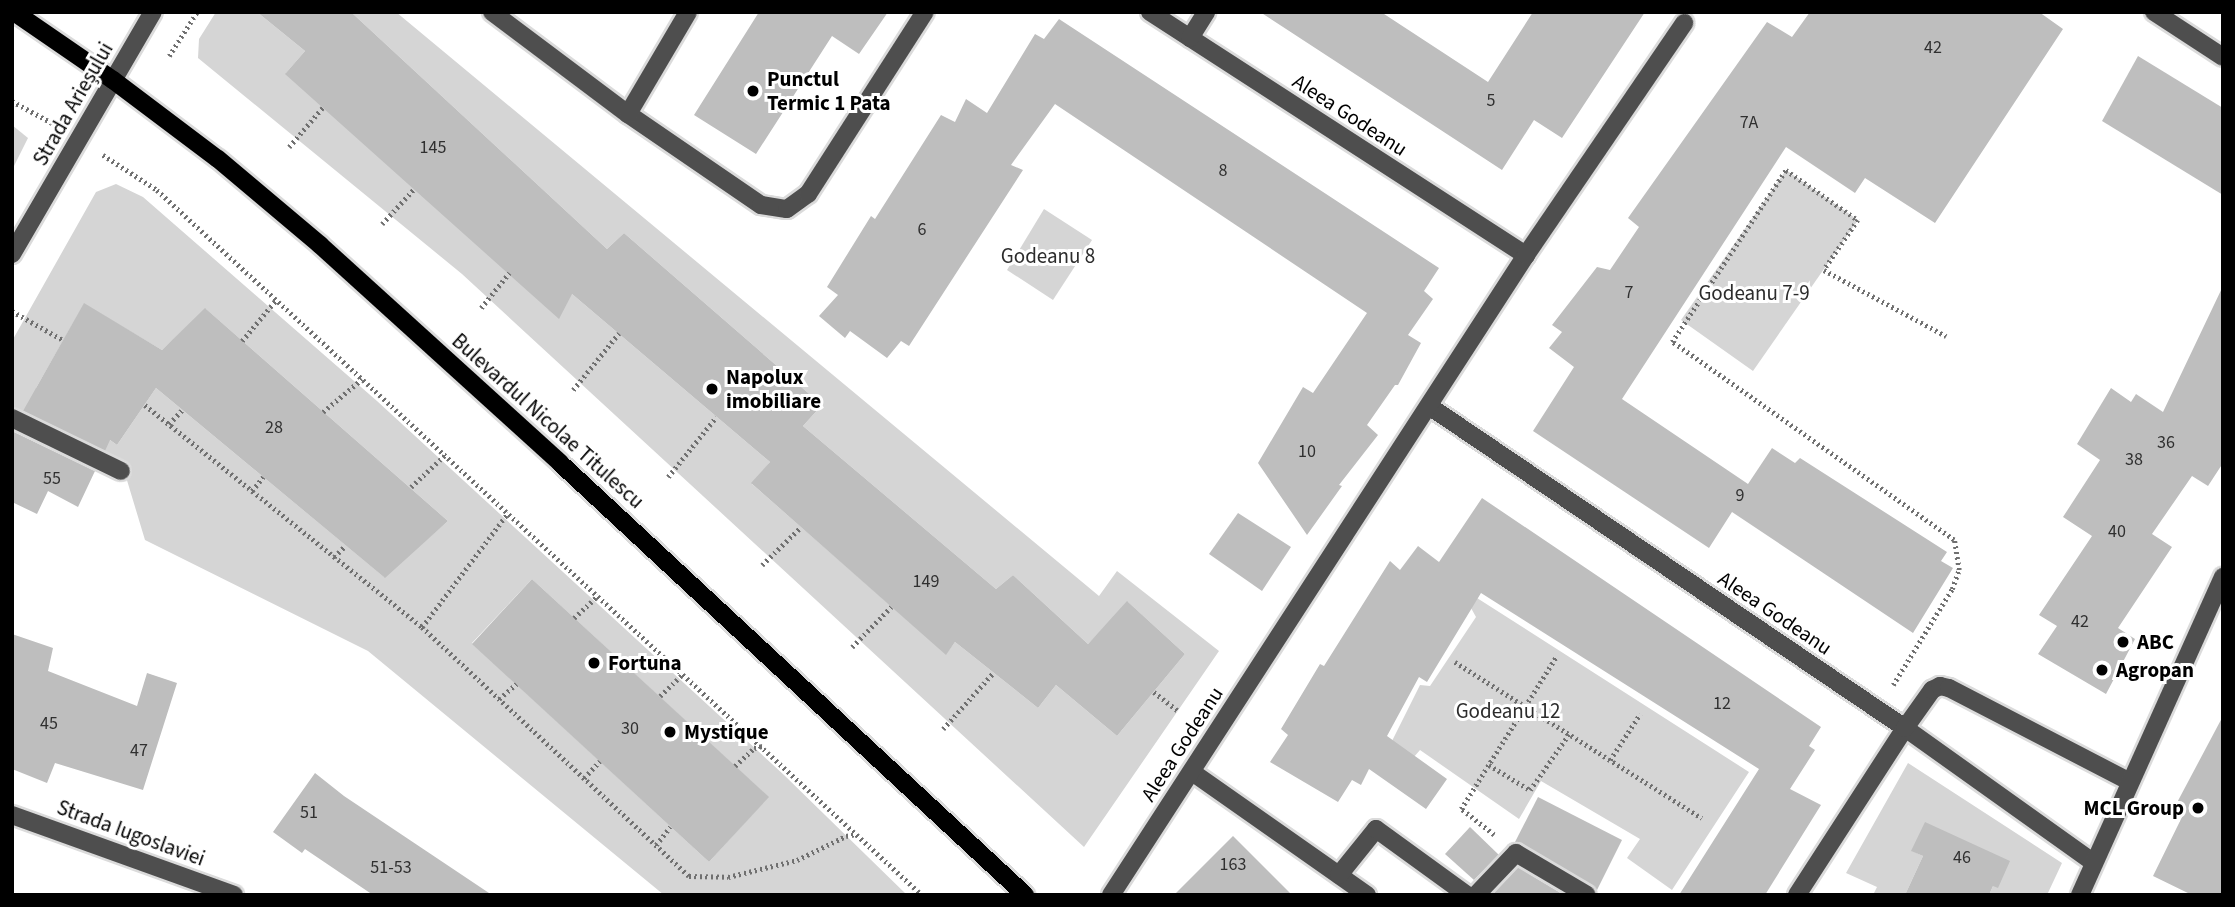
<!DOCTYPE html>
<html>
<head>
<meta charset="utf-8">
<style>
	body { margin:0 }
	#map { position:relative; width:2235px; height:907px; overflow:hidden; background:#fff; font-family:"Source Sans 3",sans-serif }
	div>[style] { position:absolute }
	.green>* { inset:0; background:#d5d5d5 }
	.building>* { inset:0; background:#bebebe }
	.path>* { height:4.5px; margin-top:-2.25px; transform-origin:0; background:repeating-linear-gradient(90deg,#707070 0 2px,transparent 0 5.5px) }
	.roads { filter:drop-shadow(2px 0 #dbdbdb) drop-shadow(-2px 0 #dbdbdb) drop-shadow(0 2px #dbdbdb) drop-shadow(0 -2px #dbdbdb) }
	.minor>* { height:18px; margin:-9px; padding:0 9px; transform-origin:9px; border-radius:9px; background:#4e4e4e }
	.major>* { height:18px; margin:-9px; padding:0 9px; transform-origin:9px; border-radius:9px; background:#000 }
	.dots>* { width:19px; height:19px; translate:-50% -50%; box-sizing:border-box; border:4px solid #fff; border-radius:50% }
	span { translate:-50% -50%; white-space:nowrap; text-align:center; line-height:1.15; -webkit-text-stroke:6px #fff; paint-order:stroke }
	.number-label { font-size:18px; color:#303030 }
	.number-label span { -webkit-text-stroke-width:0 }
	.poi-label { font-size:21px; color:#000; font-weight:700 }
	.left { translate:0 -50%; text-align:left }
	.right { translate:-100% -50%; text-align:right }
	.street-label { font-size:21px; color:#000 }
	.park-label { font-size:21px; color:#2c2c2c }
	.frame { position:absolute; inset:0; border:14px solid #000; pointer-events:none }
</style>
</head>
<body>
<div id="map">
	<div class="green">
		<i style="clip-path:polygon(216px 12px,257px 12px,305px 51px,286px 73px,572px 294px,770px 462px,752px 484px,946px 654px,955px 642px,1038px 708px,1056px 685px,1117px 736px,1185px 654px,1128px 602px,1088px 644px,1013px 575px,996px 589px,803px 426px,822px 405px,624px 233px,607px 249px,351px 12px,396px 12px,1099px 596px,1117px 571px,1219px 651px,1084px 847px,462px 274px,198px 58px,199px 39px)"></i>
		<i style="clip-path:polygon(12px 125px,28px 138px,12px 170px)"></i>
		<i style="clip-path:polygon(1786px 170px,1858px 220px,1753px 371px,1681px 320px)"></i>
		<i style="clip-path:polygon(evenodd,116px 184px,143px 197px,377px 401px,784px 775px,907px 895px,664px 895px,368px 651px,145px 540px,126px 477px,12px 421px,12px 341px,96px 192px,116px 184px,84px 304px,162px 350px,206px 309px,448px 521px,384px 577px,156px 388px,117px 445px,36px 388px,84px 304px,116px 184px,532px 579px,768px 797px,709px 862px,472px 643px,532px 579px)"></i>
		<i style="clip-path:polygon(1044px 209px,1092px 240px,1053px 300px,1007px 270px)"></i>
		<i style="clip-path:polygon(1477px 598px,1749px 772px,1672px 890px,1627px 858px,1640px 839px,1541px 781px,1519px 819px,1420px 750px,1406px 766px,1387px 751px,1420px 685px,1430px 686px,1476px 617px,1471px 608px)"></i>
		<i style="clip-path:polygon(1908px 763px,2062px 863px,2047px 895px,1989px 895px,2005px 859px,1912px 851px,1923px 856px,1905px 895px,1873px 895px,1877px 887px,1846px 873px)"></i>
	</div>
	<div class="building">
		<i style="clip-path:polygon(257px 12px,351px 12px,607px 249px,624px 233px,822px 405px,803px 426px,996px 589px,1013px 575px,1088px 644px,1127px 601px,1185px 654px,1117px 736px,1056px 685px,1038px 708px,955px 642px,946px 655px,751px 483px,770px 462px,572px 294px,559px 319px,285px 74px,305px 51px)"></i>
		<i style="clip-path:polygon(759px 12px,888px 12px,859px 54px,832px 36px,756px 154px,694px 115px)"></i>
		<i style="clip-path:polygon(1260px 12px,1381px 12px,1488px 82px,1533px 12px,1645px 12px,1562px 138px,1534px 120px,1502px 170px)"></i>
		<i style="clip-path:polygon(1810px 12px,2039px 12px,2063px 29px,1935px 223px,1865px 178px,1855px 193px,1786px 147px,1622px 399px,1748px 484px,1772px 448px,1795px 463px,1800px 458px,1947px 552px,1941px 561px,1953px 568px,1913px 633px,1732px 512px,1709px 548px,1533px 431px,1574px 367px,1549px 348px,1562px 332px,1552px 325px,1597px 267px,1610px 270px,1639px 227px,1628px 218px,1767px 22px,1792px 37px)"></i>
		<i style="clip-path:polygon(1059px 19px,1439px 268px,1424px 291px,1433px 299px,1408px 335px,1421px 343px,1398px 385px,1395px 385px,1367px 425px,1378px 435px,1339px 485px,1342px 486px,1307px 535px,1258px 463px,1303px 387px,1313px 393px,1367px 313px,1055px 104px,1011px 165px,1023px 170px,909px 346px,901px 341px,887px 358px,850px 331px,845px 338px,819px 316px,838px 295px,827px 287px,871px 216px,875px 219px,941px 115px,955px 122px,966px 99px,987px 113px,1035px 34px,1044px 39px)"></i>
		<i style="clip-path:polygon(2138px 56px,2223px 108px,2223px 195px,2102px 121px)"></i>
		<i style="clip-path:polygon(2223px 286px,2223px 463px,2208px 486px,2192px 476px,2152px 534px,2172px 547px,2118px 628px,2135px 639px,2106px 694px,2038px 654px,2057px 626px,2039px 615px,2092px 536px,2063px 517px,2100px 460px,2077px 444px,2111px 388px,2131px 402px,2136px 394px,2163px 412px)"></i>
		<i style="clip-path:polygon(84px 303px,162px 350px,205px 308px,448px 521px,385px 578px,156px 388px,117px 445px,110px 440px,105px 451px,23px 411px)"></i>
		<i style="clip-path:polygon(12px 431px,95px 471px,78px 507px,48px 491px,37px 514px,12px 502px)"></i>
		<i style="clip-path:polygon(1482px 498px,1821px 727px,1809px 746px,1815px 750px,1790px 789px,1821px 805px,1765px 895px,1679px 895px,1759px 769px,1481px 593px,1427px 682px,1419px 677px,1387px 736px,1447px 779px,1426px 809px,1369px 769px,1361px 785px,1352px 780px,1338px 802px,1270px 762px,1288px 735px,1281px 729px,1320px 664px,1324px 666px,1390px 561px,1400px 570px,1418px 546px,1439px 562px)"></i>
		<i style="clip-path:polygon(1238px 513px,1291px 547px,1262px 591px,1209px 554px)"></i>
		<i style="clip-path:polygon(532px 579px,769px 797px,709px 862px,472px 644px)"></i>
		<i style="clip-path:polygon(12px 634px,53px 648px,48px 671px,137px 706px,147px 673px,177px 683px,143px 790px,55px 763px,47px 783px,12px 769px)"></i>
		<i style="clip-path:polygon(2223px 716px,2223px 895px,2192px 895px,2153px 876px,2182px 817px,2172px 812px)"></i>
		<i style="clip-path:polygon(315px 773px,344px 796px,492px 895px,373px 895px,305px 849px,302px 853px,273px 832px)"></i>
		<i style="clip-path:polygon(1538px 797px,1622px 840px,1597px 890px,1515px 842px)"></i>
		<i style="clip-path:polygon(1925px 822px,2010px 861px,1998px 888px,1993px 886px,1989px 895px,1905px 895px,1923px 856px,1911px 851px)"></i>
		<i style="clip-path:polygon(1470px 827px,1499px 855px,1474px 880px,1445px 854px)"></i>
		<i style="clip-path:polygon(1233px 836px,1292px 895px,1174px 895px)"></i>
		<i style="clip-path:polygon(1518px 867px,1564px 895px,1492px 895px)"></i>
	</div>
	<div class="path">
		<i style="left:169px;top:56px;width:52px;rotate:-57.5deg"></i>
		<i style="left:12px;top:101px;width:48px;rotate:28.7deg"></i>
		<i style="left:289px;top:147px;width:52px;rotate:-49.6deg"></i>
		<i style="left:103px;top:155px;width:64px;rotate:32.9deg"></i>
		<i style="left:157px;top:190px;width:1040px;rotate:42.66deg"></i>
		<i style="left:382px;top:224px;width:47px;rotate:-47.6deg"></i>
		<i style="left:481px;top:308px;width:45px;rotate:-51.3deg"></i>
		<i style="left:12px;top:311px;width:59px;rotate:29.6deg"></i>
		<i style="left:242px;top:341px;width:53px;rotate:-50.3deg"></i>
		<i style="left:573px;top:390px;width:73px;rotate:-51.1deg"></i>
		<i style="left:145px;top:405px;width:355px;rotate:38.7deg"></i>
		<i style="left:422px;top:627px;width:365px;rotate:43deg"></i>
		<i style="left:689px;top:876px;width:39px;rotate:1deg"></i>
		<i style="left:728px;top:877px;width:71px;rotate:-13.8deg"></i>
		<i style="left:797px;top:860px;width:55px;rotate:-26.1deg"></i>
		<i style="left:846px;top:836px;width:10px;rotate:-11deg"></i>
		<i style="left:323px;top:412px;width:51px;rotate:-40.2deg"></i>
		<i style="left:169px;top:424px;width:19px;rotate:-47deg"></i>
		<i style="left:668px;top:477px;width:77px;rotate:-51.3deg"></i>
		<i style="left:411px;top:487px;width:47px;rotate:-43.3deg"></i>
		<i style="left:252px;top:491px;width:18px;rotate:-52deg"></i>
		<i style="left:334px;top:557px;width:16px;rotate:-45deg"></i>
		<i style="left:762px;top:565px;width:54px;rotate:-44.3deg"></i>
		<i style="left:574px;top:618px;width:33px;rotate:-43deg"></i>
		<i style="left:422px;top:627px;width:143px;rotate:-53deg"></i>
		<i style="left:852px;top:647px;width:56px;rotate:-45.7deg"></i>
		<i style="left:1455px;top:662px;width:292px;rotate:32.3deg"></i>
		<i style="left:1893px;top:685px;width:113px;rotate:-58.4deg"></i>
		<i style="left:1952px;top:589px;width:20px;rotate:-70deg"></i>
		<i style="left:1959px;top:570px;width:30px;rotate:-99deg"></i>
		<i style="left:1954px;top:540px;width:345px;rotate:-144.9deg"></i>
		<i style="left:1672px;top:342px;width:206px;rotate:-56.5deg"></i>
		<i style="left:1786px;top:170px;width:88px;rotate:34.8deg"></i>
		<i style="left:1858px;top:220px;width:60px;rotate:124.2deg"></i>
		<i style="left:1824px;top:270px;width:139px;rotate:28.4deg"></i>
		<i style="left:1154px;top:692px;width:31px;rotate:38deg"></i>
		<i style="left:660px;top:696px;width:32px;rotate:-44deg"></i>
		<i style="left:499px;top:699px;width:23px;rotate:-41deg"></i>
		<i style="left:943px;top:729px;width:75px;rotate:-48.2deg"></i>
		<i style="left:1610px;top:760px;width:55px;rotate:-56.9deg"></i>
		<i style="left:1489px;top:765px;width:48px;rotate:31.4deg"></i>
		<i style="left:1530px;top:790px;width:68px;rotate:-55.1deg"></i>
		<i style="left:735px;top:766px;width:26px;rotate:-43deg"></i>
		<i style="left:754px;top:748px;width:8px;rotate:-14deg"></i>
		<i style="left:584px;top:778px;width:23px;rotate:-47deg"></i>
		<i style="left:1494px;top:835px;width:42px;rotate:-141.8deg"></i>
		<i style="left:1461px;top:809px;width:179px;rotate:-58deg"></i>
		<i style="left:656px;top:845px;width:23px;rotate:-52deg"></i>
	</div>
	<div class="roads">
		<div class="minor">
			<i style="left:492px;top:12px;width:170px;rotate:36.9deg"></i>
			<i style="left:628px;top:114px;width:161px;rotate:34.4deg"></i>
			<i style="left:761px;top:205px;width:26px;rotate:9deg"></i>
			<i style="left:787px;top:209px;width:26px;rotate:-36deg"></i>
			<i style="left:808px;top:194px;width:216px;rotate:-57.3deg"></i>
			<i style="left:1150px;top:12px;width:448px;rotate:32.9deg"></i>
			<i style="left:2154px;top:12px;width:82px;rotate:33.1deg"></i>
			<i style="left:1190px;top:38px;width:31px;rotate:-58deg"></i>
			<i style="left:628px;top:114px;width:118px;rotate:-59.5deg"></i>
			<i style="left:12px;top:254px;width:280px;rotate:-59.8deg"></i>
			<i style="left:1429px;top:406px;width:575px;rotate:34.08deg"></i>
			<i style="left:1905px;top:728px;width:232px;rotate:35.5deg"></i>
			<i style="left:12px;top:418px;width:121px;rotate:25.9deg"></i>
			<i style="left:1192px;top:772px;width:214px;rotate:35.1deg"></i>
			<i style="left:12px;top:815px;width:236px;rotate:19.8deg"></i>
			<i style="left:1339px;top:875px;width:59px;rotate:-51.2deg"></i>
			<i style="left:1376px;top:829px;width:112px;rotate:36deg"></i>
			<i style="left:1111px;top:895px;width:763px;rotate:-57.04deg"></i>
			<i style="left:1526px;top:255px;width:281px;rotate:-55.7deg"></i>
			<i style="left:1476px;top:895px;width:58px;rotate:-46.4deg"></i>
			<i style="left:1516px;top:853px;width:82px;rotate:30.6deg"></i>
			<i style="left:1797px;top:895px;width:199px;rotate:-57.1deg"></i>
			<i style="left:1905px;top:728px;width:47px;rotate:-54.6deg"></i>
			<i style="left:1932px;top:690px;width:9px;rotate:-27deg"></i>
			<i style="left:1940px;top:686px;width:9px;rotate:13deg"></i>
			<i style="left:1949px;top:688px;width:204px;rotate:27.4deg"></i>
			<i style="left:2080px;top:895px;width:349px;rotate:-65.8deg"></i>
		</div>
		<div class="major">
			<i style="left:14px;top:12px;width:120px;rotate:34.5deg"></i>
			<i style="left:113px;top:80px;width:131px;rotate:37deg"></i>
			<i style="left:218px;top:159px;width:133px;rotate:40.1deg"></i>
			<i style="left:320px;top:245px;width:324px;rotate:42.2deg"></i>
			<i style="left:560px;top:463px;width:635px;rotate:42.89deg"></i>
		</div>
	</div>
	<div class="dots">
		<i style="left:753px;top:91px;background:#000"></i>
		<i style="left:712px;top:389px;background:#000"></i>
		<i style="left:2123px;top:642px;background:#000"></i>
		<i style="left:594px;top:663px;background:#000"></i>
		<i style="left:2102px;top:670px;background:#000"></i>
		<i style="left:670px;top:732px;background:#000"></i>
		<i style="left:2198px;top:808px;background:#000"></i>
	</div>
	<div class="number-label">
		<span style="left:1933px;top:48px">42</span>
		<span style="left:1491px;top:101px">5</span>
		<span style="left:1749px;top:123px">7A</span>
		<span style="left:433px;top:148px">145</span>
		<span style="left:1223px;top:171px">8</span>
		<span style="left:922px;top:230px">6</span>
		<span style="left:1629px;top:293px">7</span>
		<span style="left:274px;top:428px">28</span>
		<span style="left:2166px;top:443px">36</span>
		<span style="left:1307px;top:452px">10</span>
		<span style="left:2134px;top:460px">38</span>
		<span style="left:52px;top:479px">55</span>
		<span style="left:1740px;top:496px">9</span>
		<span style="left:2117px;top:532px">40</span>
		<span style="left:926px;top:582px">149</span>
		<span style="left:2080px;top:622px">42</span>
		<span style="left:1722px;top:704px">12</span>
		<span style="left:49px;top:724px">45</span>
		<span style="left:630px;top:729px">30</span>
		<span style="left:139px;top:751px">47</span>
		<span style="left:309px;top:813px">51</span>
		<span style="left:1962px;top:858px">46</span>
		<span style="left:1233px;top:865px">163</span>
		<span style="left:391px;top:868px">51-53</span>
	</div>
	<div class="poi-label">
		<span class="left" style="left:767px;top:91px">Punctul<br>Termic 1 Pata</span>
		<span class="left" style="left:726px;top:389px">Napolux<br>imobiliare</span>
		<span class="left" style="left:2137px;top:642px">ABC</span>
		<span class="left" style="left:608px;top:663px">Fortuna</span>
		<span class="left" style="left:2116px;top:670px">Agropan</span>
		<span class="left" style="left:684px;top:732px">Mystique</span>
		<span class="right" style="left:2184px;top:808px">MCL Group</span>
	</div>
	<div class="street-label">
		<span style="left:73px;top:104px;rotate:-60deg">Strada Arieșului</span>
		<span style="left:1350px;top:115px;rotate:33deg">Aleea Godeanu</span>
		<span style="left:548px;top:421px;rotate:42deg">Bulevardul Nicolae Titulescu</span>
		<span style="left:1775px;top:613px;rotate:34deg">Aleea Godeanu</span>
		<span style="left:1182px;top:744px;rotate:-57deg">Aleea Godeanu</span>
		<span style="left:131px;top:833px;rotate:20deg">Strada Iugoslaviei</span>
	</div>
	<div class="park-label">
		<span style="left:1048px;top:256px">Godeanu 8</span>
		<span style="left:1754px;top:293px">Godeanu 7-9</span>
		<span style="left:1508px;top:711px">Godeanu 12</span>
	</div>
	<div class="frame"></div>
</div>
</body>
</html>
